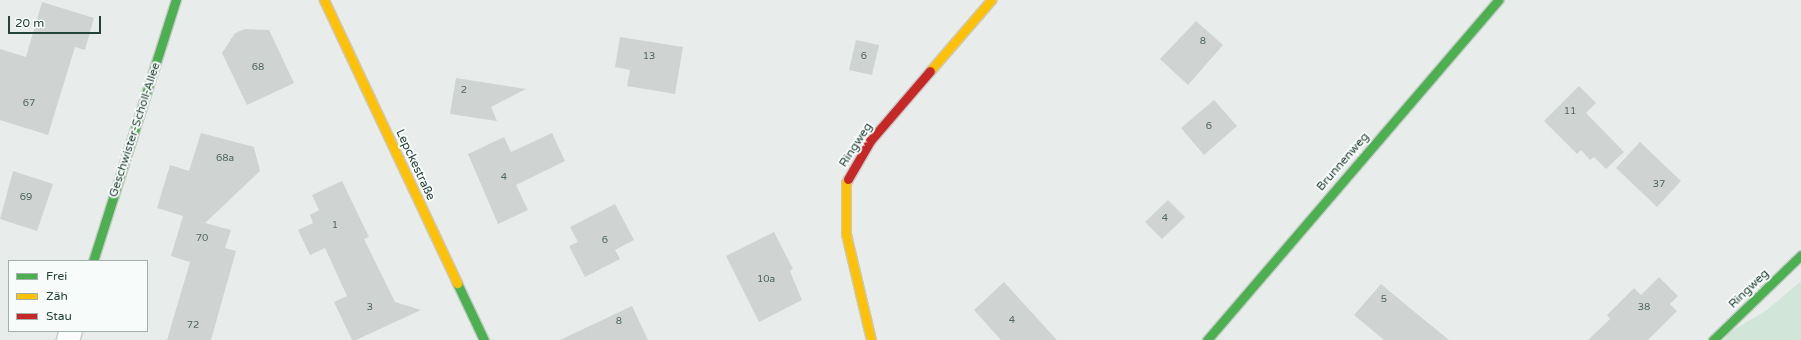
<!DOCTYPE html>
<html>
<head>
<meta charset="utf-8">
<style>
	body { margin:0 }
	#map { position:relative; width:1801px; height:340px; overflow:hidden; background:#e8edeb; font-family:"Varela Round",sans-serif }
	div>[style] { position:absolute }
	.green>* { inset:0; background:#d1e6d8 }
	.building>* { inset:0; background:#cfd4d2 }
	.roads { filter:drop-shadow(1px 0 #c5cac8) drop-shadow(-1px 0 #c5cac8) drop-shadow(0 1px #c5cac8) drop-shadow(0 -1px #c5cac8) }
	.street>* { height:22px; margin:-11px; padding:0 11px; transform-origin:11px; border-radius:11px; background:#fcfcfc }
	.fast>* { height:9px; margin:-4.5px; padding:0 4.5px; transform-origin:4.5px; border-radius:4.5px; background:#4caf50 }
	.slow>* { height:9px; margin:-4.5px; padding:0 4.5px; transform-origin:4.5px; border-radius:4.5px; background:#ffc107 }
	.jam>* { height:9px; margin:-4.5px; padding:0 4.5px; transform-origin:4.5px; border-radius:4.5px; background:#c62828 }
	span { translate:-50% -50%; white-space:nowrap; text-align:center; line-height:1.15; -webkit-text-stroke:4px #f7fbf9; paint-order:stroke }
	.number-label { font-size:10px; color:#506761 }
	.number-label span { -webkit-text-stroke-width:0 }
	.street-label { font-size:12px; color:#24423a }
	.legend { position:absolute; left:8px; top:260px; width:140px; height:72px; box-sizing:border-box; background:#f7fbf9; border:1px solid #a3b1ad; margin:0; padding:5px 7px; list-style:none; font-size:12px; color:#24423a }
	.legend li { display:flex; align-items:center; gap:8px; height:20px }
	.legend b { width:20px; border:1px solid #a3b1ad }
	.scale { position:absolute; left:8px; top:16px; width:93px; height:18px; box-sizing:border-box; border:2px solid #24423a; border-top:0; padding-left:5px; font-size:12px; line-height:14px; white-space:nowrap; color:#24423a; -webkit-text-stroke:3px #f7fbf9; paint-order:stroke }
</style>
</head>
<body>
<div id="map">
	<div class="green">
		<i style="clip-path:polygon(1801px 281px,1801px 340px,1724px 340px,1728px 333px,1767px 310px)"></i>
	</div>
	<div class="building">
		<i style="clip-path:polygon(42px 2px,94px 18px,85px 50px,75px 47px,48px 135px,0 120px,0 49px,26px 57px)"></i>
		<i style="clip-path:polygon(1196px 21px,1223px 45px,1188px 85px,1160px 59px)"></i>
		<i style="clip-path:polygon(245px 29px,269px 30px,294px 83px,247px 105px,222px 53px,235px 33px)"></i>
		<i style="clip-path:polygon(620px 37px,683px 47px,675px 94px,627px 86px,630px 70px,615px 67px)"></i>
		<i style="clip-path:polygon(856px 40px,879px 45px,872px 75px,849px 70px)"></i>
		<i style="clip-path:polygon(456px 78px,526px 89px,491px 107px,497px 121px,450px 114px)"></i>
		<i style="clip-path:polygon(1579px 86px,1596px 103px,1586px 113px,1624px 152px,1606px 169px,1594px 157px,1590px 160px,1581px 150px,1577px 154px,1544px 121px)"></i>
		<i style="clip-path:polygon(1214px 100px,1237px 126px,1204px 155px,1181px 128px)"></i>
		<i style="clip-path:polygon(201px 133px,254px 147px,260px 171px,205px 223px,231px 230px,225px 248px,236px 251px,211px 340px,167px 340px,190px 262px,171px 256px,183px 216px,157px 208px,170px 165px,189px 171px)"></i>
		<i style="clip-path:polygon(552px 133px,565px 161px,516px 185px,528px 210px,498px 224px,468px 154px,504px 137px,511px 152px)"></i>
		<i style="clip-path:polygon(1640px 142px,1681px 181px,1657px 207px,1616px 168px)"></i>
		<i style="clip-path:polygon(13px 171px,53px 184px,37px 231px,0 219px)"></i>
		<i style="clip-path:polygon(342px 181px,369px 237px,364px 239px,395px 302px,421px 310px,356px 340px,352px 340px,334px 302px,347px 296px,325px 248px,310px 255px,298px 230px,313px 223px,310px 215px,319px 210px,312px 195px)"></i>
		<i style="clip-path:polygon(1168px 200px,1185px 217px,1162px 239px,1145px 222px)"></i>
		<i style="clip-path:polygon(615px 204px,634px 240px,615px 250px,620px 259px,585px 277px,569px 246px,578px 242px,570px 227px)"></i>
		<i style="clip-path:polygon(774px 232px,793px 269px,790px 271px,802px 300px,759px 322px,726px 256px)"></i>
		<i style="clip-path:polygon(1659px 277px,1678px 296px,1670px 304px,1677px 311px,1648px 340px,1588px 340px,1610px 319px,1607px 315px,1634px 288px,1641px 295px)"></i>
		<i style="clip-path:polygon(1004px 282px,1057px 340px,1001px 340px,974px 310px)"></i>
		<i style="clip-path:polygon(1381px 284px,1411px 309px,1449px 340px,1384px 340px,1354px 315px)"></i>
		<i style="clip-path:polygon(632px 306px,648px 340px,560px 340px)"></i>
	</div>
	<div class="roads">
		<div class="street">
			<i style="left:68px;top:340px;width:9px;rotate:-72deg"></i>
		</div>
		<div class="fast">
			<i style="left:93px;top:261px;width:274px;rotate:-72.4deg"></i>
			<i style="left:457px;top:283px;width:63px;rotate:64.7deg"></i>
			<i style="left:1207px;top:340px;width:448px;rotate:-49.4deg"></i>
			<i style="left:1713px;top:340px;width:122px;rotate:-44deg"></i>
		</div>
		<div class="slow">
			<i style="left:324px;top:0;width:313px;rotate:64.8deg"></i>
			<i style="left:930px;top:71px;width:94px;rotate:-49.3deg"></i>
			<i style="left:848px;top:179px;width:4px;rotate:117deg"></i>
			<i style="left:846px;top:183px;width:51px;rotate:90deg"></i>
			<i style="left:846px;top:234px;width:109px;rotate:76.7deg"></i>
		</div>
		<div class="jam">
			<i style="left:848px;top:179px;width:44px;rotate:-59.9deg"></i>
			<i style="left:870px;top:141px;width:92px;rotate:-49.4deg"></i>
		</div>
	</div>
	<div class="number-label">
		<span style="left:1203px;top:42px">8</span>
		<span style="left:649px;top:57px">13</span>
		<span style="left:864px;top:57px">6</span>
		<span style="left:258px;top:68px">68</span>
		<span style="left:464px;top:91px">2</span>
		<span style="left:29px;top:104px">67</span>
		<span style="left:1570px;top:112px">11</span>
		<span style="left:1209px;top:127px">6</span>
		<span style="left:225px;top:159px">68a</span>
		<span style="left:504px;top:178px">4</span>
		<span style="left:1659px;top:185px">37</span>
		<span style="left:26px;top:198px">69</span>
		<span style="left:1165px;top:219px">4</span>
		<span style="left:335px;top:226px">1</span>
		<span style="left:202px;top:239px">70</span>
		<span style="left:605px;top:241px">6</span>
		<span style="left:766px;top:280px">10a</span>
		<span style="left:1384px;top:300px">5</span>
		<span style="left:370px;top:308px">3</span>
		<span style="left:1644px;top:308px">38</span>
		<span style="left:1012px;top:321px">4</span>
		<span style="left:619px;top:322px">8</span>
		<span style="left:193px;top:326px">72</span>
	</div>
	<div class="street-label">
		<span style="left:135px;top:130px;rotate:-72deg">Geschwister-Scholl-Allee</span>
		<span style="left:856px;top:145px;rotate:-57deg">Ringweg</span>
		<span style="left:1343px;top:162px;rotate:-49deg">Brunnenweg</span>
		<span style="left:415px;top:165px;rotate:65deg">Lepckestraße</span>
		<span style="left:1749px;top:289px;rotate:-44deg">Ringweg</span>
	</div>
	<ul class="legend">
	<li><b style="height:5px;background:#4caf50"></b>Frei</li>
	<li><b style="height:5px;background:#ffc107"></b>Zäh</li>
	<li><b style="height:5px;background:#c62828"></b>Stau</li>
	</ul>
	<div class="scale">20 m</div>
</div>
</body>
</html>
